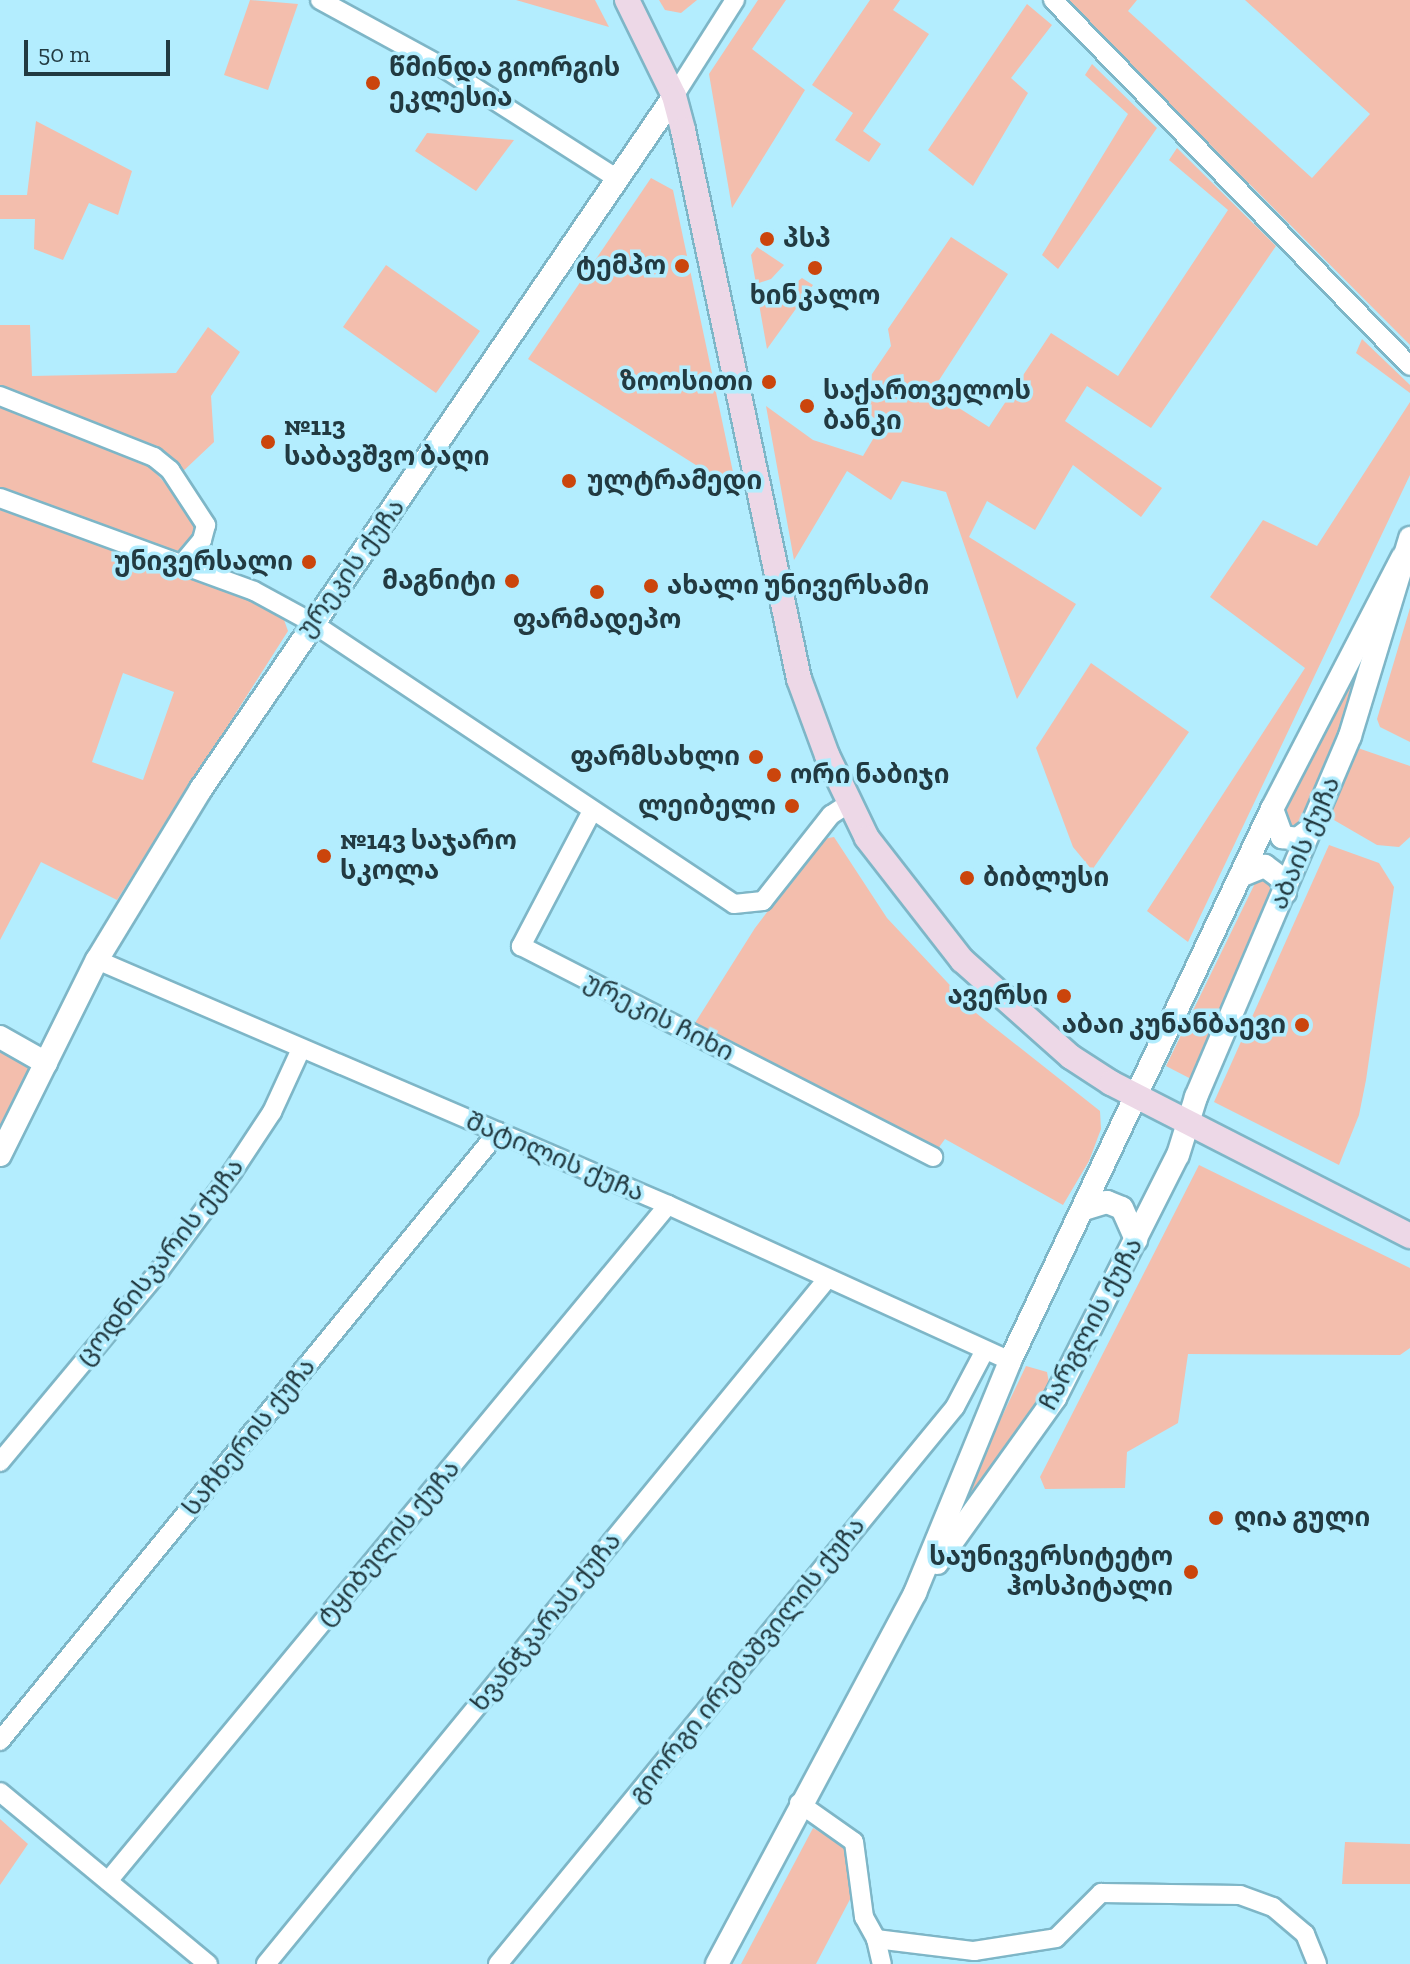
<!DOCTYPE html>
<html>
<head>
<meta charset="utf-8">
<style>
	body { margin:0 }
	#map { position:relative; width:1410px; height:1964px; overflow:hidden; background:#b3edfe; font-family:"Zilla Slab","Noto Sans Georgian",serif }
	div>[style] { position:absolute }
	.green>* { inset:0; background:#f3bead }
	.roads { filter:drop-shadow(2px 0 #7eb6c7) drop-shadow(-2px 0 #7eb6c7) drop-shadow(0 2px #7eb6c7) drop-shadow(0 -2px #7eb6c7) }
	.minor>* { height:18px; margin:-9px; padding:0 9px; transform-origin:9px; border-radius:9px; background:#fff }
	.tertiary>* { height:22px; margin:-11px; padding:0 11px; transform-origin:11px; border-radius:11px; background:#fff }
	.secondary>* { height:24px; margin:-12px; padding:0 12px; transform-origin:12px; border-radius:12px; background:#edd8e7 }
	.dots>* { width:22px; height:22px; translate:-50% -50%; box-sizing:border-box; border:4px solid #b3edfe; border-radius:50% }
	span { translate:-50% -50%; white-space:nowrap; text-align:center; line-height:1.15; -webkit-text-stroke:7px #b3edfe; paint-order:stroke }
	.poi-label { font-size:26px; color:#223a41; font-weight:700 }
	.left { translate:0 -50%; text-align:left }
	.right { translate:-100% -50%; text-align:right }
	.street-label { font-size:26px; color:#223a41 }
	.scale { position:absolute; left:24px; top:40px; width:146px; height:36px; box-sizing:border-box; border:4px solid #223a41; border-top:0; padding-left:10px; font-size:24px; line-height:28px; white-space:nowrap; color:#223a41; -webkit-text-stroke:6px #b3edfe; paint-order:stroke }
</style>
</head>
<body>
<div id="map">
	<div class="green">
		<i style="clip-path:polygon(250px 0,298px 4px,268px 90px,224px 75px)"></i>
		<i style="clip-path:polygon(516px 0,595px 0,609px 27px)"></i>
		<i style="clip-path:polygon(659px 0,697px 0,681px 13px,665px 10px)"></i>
		<i style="clip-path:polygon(758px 0,786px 0,752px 49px,805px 90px,732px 208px,709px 74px)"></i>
		<i style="clip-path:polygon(870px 0,900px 0,893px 10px,929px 34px,863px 131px,881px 144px,869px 162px,835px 140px,853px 113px,812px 85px)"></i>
		<i style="clip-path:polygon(1066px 0,1137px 0,1128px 11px,1312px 178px,1370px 114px,1245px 0,1410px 0,1410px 345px)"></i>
		<i style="clip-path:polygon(1027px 4px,1052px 25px,1011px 78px,1028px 93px,973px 186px,928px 150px)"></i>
		<i style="clip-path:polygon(1092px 64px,1157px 128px,1058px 269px,1042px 255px,1128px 114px,1085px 75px)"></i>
		<i style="clip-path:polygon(36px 121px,132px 171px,118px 215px,89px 203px,63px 260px,34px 249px,35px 219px,0 219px,0 195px,27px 195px)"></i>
		<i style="clip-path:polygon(427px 133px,514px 140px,476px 191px,415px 151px)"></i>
		<i style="clip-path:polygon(1177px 148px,1276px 246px,1151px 428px,1087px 386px,1065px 421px,1162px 488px,1141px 517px,1073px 465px,1035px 530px,987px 501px,969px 537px,1076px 604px,1017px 699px,946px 492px,902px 481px,891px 500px,847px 471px,794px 560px,766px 406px,813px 440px,863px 456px,882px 424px,853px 402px,891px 346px,888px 329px,951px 237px,1008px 274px,932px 391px,989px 427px,1051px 333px,1118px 376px,1228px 210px,1169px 160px)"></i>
		<i style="clip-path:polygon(651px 178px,673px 190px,737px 491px,528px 359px)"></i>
		<i style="clip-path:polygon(757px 247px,784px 265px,771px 279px,756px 284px,751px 255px)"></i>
		<i style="clip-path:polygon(386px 265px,480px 331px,436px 393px,343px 327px)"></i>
		<i style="clip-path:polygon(802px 278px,813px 285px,767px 349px,759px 304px,776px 298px)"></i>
		<i style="clip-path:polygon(0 325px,30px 325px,32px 376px,176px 373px,208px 327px,240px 352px,211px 396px,214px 442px,179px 475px,0 391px)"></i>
		<i style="clip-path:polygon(1362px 339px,1410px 385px,1410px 393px,1356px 353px)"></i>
		<i style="clip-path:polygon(1410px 402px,1410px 475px,1188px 942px,1147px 911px,1305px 668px,1210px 597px,1263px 520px,1317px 546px)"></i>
		<i style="clip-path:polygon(0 406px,149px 465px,198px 521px,192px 543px,177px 551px,0 491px)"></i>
		<i style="clip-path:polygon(evenodd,0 510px,261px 604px,283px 617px,288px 631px,117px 900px,41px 862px,0 940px,0 510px,123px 673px,174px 692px,143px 780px,92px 762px,123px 673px)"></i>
		<i style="clip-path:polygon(1410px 608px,1410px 742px,1380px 727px,1377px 719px)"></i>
		<i style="clip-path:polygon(1362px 648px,1369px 650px,1305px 828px,1288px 831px,1280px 821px)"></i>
		<i style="clip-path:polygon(1091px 663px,1189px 732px,1092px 870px,1073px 847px,1036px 748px)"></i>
		<i style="clip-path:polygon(1352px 746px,1410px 766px,1410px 837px,1399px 847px,1377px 845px,1327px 816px)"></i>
		<i style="clip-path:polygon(834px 837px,887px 918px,976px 1013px,1100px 1111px,1101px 1129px,1089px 1161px,1063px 1205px,945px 1139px,937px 1150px,695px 1023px,755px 928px,823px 839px)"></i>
		<i style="clip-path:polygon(1329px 845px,1379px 863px,1394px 887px,1366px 1080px,1359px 1115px,1339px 1165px,1214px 1102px)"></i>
		<i style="clip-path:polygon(1260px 873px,1276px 885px,1193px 1080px,1166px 1066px)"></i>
		<i style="clip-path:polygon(0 1045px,37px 1063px,0 1128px)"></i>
		<i style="clip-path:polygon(1199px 1165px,1410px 1268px,1410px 1348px,1400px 1355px,1188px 1354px,1178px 1423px,1127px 1452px,1125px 1488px,1045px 1489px,1040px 1477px)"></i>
		<i style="clip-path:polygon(1026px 1366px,1047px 1372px,1050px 1388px,939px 1548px)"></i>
		<i style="clip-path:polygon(0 1819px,28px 1844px,0 1885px)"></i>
		<i style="clip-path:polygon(813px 1828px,845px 1846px,857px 1886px,816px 1964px,741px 1964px)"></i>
		<i style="clip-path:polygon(1345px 1842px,1410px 1844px,1410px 1884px,1342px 1884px)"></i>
	</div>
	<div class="roads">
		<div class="minor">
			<i style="left:320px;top:0;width:138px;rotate:28.6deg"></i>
			<i style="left:441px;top:66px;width:211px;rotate:32.6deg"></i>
			<i style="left:1053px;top:0;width:511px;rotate:45.71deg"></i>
			<i style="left:674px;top:96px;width:114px;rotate:-57.6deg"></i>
			<i style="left:0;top:396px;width:166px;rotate:21.6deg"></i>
			<i style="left:154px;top:457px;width:21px;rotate:39deg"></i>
			<i style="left:170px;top:470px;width:66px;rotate:56.8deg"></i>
			<i style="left:206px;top:525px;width:16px;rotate:105deg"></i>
			<i style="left:202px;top:540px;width:30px;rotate:130deg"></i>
			<i style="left:0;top:498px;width:270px;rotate:20.1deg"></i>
			<i style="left:254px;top:591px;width:65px;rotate:28.5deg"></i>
			<i style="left:311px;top:622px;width:508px;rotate:33.69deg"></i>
			<i style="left:734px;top:904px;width:29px;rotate:-6deg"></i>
			<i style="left:763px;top:901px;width:110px;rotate:-51.7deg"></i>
			<i style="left:831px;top:815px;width:20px;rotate:-33deg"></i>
			<i style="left:592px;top:811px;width:153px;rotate:117.7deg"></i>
			<i style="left:521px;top:946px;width:463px;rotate:27.1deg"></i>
			<i style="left:97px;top:960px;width:621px;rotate:23.22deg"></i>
			<i style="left:668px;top:1205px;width:376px;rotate:24.5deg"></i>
			<i style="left:0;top:1462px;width:249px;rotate:-50.2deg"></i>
			<i style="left:159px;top:1271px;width:124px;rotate:-53.5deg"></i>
			<i style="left:233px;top:1171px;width:71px;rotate:-56.5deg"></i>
			<i style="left:272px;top:1112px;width:69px;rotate:-65.3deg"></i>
			<i style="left:0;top:1741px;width:787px;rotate:-50.73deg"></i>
			<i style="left:0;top:1792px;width:270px;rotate:39.6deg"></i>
			<i style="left:799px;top:1803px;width:67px;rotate:35.3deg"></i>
			<i style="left:854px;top:1842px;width:76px;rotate:82.4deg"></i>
			<i style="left:864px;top:1917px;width:25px;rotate:61deg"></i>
			<i style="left:876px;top:1939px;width:99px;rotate:7deg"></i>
			<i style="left:974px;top:1951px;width:83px;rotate:-9deg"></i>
			<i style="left:1056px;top:1938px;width:64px;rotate:-45deg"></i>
			<i style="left:1101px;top:1893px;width:139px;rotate:0.8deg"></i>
			<i style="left:1240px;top:1895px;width:35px;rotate:20deg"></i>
			<i style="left:1273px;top:1907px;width:42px;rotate:40.2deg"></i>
			<i style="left:1305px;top:1934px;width:32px;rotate:68deg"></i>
			<i style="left:108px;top:1881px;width:878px;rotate:-50.36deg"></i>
			<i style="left:876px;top:1939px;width:26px;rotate:77deg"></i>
			<i style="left:266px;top:1964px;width:885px;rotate:-50.68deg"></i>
			<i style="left:498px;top:1964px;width:720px;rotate:-50.63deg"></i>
			<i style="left:955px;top:1407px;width:64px;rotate:-62.2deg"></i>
		</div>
		<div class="tertiary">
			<i style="left:1272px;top:809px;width:30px;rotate:70deg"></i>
			<i style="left:1282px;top:837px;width:16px;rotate:7deg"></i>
			<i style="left:1298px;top:839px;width:18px;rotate:-38deg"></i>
			<i style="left:1240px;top:876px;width:27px;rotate:-22deg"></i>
			<i style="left:1265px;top:866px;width:20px;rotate:37deg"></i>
			<i style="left:1281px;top:878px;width:15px;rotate:74deg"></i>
			<i style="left:0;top:1037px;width:53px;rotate:29.5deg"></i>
			<i style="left:0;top:1155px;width:218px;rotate:-63.6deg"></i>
			<i style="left:97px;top:960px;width:200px;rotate:-58.7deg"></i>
			<i style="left:201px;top:789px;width:839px;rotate:-55.68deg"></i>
			<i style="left:1084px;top:1209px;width:24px;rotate:-17deg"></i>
			<i style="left:1107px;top:1202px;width:16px;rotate:22deg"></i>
			<i style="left:1122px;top:1208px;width:35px;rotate:66deg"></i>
			<i style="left:937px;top:1563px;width:203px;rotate:-54.4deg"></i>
			<i style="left:1055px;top:1398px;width:272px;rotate:-63.2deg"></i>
			<i style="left:1178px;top:1155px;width:61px;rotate:-72.8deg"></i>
			<i style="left:1196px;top:1097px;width:392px;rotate:-66.9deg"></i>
			<i style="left:1350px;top:736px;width:207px;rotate:-73.1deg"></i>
			<i style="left:717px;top:1964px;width:421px;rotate:-61.9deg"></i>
			<i style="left:915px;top:1593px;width:251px;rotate:-67.7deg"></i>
			<i style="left:1010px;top:1361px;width:611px;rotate:-64.61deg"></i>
			<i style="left:1272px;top:809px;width:283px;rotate:-62.6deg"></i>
		</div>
		<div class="secondary">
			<i style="left:627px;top:0;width:107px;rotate:63.9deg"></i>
			<i style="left:674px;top:96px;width:35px;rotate:75deg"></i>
			<i style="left:683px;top:130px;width:561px;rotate:78.07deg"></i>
			<i style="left:799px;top:679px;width:81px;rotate:69.8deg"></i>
			<i style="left:827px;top:755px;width:92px;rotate:64.3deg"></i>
			<i style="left:867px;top:838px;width:155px;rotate:52.1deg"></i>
			<i style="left:962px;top:960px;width:146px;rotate:41.7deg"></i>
			<i style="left:1071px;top:1057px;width:48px;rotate:33deg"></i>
			<i style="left:1111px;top:1083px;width:336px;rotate:27.1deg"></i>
		</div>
	</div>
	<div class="dots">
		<i style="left:373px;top:83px;background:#cb450c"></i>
		<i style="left:767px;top:239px;background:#cb450c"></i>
		<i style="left:682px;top:266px;background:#cb450c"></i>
		<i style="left:815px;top:268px;background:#cb450c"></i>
		<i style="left:769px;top:382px;background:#cb450c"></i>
		<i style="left:807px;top:406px;background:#cb450c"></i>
		<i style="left:268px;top:442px;background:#cb450c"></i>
		<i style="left:569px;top:481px;background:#cb450c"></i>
		<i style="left:309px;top:562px;background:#cb450c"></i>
		<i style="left:512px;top:581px;background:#cb450c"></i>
		<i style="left:651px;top:586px;background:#cb450c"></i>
		<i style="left:597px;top:592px;background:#cb450c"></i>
		<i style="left:756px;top:757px;background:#cb450c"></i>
		<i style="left:774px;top:775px;background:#cb450c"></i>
		<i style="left:792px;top:806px;background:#cb450c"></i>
		<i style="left:324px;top:856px;background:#cb450c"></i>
		<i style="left:967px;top:878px;background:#cb450c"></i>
		<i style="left:1064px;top:996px;background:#cb450c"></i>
		<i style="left:1302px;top:1025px;background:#cb450c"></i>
		<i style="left:1216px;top:1518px;background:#cb450c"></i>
		<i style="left:1191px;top:1572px;background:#cb450c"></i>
	</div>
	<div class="poi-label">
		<span class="left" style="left:389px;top:83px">წმინდა გიორგის<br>ეკლესია</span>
		<span class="left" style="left:783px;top:239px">პსპ</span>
		<span class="right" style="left:666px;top:266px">ტემპო</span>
		<span style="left:815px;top:296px">ხინკალო</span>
		<span class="right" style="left:753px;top:382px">ზოოსითი</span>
		<span class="left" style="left:823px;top:406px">საქართველოს<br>ბანკი</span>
		<span class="left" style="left:284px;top:442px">№113<br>საბავშვო ბაღი</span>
		<span class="left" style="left:587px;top:481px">ულტრამედი</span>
		<span class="right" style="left:293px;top:562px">უნივერსალი</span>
		<span class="right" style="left:496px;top:581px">მაგნიტი</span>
		<span class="left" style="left:667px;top:586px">ახალი უნივერსამი</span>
		<span style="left:597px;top:620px">ფარმადეპო</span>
		<span class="right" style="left:740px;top:757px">ფარმსახლი</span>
		<span class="left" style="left:790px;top:775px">ორი ნაბიჯი</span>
		<span class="right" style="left:776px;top:806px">ლეიბელი</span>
		<span class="left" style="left:340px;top:856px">№143 საჯარო<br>სკოლა</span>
		<span class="left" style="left:983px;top:878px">ბიბლუსი</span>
		<span class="right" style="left:1048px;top:996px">ავერსი</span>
		<span class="right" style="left:1286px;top:1025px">აბაი კუნანბაევი</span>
		<span class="left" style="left:1234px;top:1518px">ღია გული</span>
		<span class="right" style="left:1173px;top:1572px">საუნივერსიტეტო<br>ჰოსპიტალი</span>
	</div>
	<div class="street-label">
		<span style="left:351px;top:568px;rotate:-54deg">ურეკის ქუჩა</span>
		<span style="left:1305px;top:843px;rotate:-67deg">აბაის ქუჩა</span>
		<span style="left:659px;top:1017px;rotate:27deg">ურეკის ჩიხი</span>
		<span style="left:555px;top:1157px;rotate:23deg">შატილის ქუჩა</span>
		<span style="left:160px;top:1262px;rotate:-52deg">ცოდნისკარის ქუჩა</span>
		<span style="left:1091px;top:1324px;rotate:-62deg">ჩარგლის ქუჩა</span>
		<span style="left:249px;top:1437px;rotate:-51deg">საჩხერის ქუჩა</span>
		<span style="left:388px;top:1543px;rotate:-50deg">ტყიბულის ქუჩა</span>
		<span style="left:546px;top:1622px;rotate:-51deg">ხვანჭკარას ქუჩა</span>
		<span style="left:747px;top:1660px;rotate:-51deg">გიორგი ირემაშვილის ქუჩა</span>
	</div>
	<div class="scale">50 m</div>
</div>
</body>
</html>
